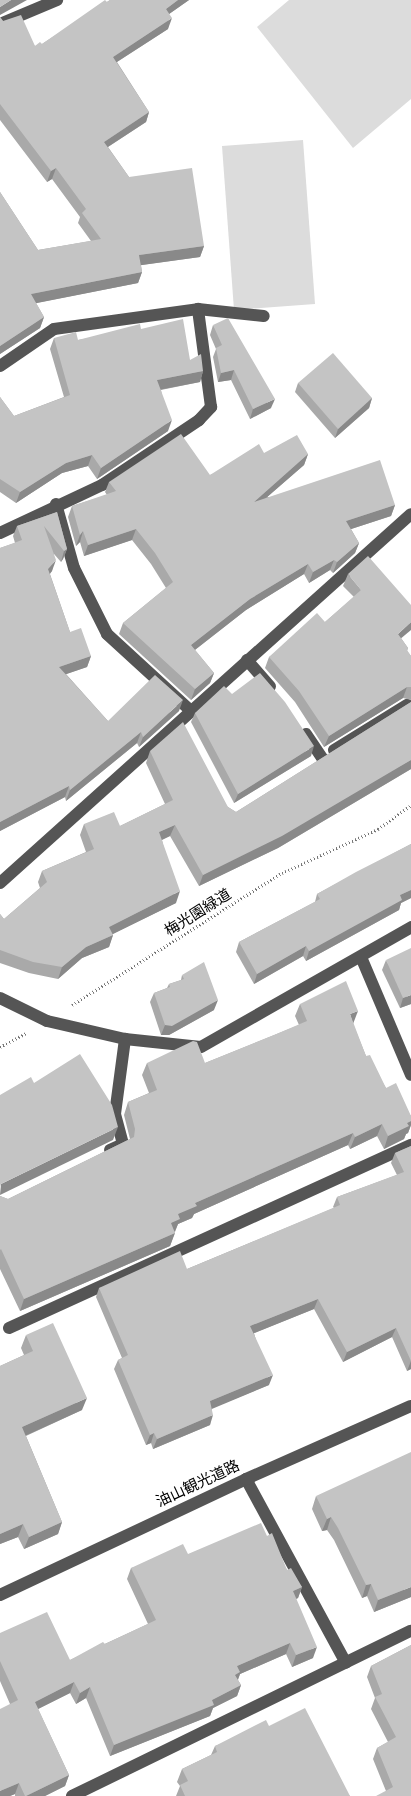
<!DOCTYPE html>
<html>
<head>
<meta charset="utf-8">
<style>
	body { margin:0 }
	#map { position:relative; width:411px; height:1796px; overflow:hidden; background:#fff; font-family:"DM Sans","Noto Sans JP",sans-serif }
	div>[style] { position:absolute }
	.green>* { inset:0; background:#dcdcdc }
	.path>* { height:3px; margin-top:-1.5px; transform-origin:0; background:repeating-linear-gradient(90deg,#777 0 1px,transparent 0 3.5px) }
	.minor>* { height:12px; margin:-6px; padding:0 6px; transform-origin:6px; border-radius:6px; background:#555 }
	.wall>* { inset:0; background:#a9a9a9 }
	.shaded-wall>* { inset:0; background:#898989 }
	.building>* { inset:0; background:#c4c4c4 }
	span { translate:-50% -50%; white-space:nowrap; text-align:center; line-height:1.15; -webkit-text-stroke:4px #fff; paint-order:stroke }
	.street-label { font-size:15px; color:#000 }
</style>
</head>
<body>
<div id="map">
	<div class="green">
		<i style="clip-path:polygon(289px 0,411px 0,411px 99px,353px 148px,257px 27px)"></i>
		<i style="clip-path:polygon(303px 140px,315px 304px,234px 310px,222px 146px)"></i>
	</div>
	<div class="path">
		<i style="left:72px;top:1005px;width:248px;rotate:-32.2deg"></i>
		<i style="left:282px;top:873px;width:106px;rotate:-24.6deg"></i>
		<i style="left:378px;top:829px;width:41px;rotate:-36deg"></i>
		<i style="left:0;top:1047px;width:30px;rotate:-28deg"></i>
	</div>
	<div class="minor">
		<i style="left:0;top:24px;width:62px;rotate:-22.8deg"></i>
		<i style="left:0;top:366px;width:65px;rotate:-34.4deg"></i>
		<i style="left:54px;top:329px;width:145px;rotate:-7.9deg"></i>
		<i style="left:198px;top:309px;width:66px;rotate:6.1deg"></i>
		<i style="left:56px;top:504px;width:66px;rotate:74.3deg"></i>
		<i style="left:74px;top:568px;width:74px;rotate:63.4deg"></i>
		<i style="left:107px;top:634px;width:113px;rotate:42.5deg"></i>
		<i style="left:0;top:533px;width:113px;rotate:-25.2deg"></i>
		<i style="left:102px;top:485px;width:117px;rotate:-33.8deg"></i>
		<i style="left:199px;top:420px;width:18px;rotate:-47deg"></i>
		<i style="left:211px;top:407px;width:99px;rotate:-97.6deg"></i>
		<i style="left:247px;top:660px;width:35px;rotate:49deg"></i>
		<i style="left:306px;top:734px;width:29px;rotate:56deg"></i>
		<i style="left:334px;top:750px;width:86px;rotate:-31.7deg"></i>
		<i style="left:0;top:883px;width:552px;rotate:-41.92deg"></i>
		<i style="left:361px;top:957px;width:128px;rotate:67deg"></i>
		<i style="left:0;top:998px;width:52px;rotate:26.1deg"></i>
		<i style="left:47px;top:1021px;width:80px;rotate:13deg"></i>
		<i style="left:125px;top:1039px;width:76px;rotate:6deg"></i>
		<i style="left:201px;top:1047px;width:242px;rotate:-29.7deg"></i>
		<i style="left:110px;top:1150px;width:14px;rotate:-25deg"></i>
		<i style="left:123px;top:1144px;width:31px;rotate:-105deg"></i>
		<i style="left:115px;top:1114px;width:76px;rotate:-82.4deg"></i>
		<i style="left:9px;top:1328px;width:442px;rotate:-24.5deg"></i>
		<i style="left:246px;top:1479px;width:209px;rotate:61.5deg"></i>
		<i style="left:0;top:1595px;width:272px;rotate:-25.2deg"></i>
		<i style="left:246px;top:1479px;width:180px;rotate:-23.9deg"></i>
		<i style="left:72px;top:1796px;width:377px;rotate:-26deg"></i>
	</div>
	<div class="wall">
		<i style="clip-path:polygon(110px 0,189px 0,169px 14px,168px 29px,117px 62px,149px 112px,146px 122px,108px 147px,129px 177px,204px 246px,200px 257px,141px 265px,142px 272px,138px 283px,36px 303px,44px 317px,40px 328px,0 354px,0 192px,38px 250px,91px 241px,78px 223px,80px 217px,52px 179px,47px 182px,0 120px,0 17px,3px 21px,35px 46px,42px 44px)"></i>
		<i style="clip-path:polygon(213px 325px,271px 408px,250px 419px,231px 380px,218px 382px,213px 357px,216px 349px,210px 335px)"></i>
		<i style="clip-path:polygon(141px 329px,190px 360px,203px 371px,200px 382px,161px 390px,168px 431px,97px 479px,88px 466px,62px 473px,16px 503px,0 492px,0 397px,14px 416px,64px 397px,50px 349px,54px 338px,78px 340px)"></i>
		<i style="clip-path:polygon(298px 383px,372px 398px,369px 408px,335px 438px,295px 392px)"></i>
		<i style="clip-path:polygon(264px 453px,308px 454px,304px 465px,267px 497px,395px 505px,391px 516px,351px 529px,359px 543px,355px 553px,333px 573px,330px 570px,309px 583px,304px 574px,246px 610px,195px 650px,214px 673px,210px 683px,191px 700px,119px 634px,123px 623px,166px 588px,151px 564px,132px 540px,84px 556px,80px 542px,76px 546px,68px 517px,72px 506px,107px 495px,105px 492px,109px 482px,210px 475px)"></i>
		<i style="clip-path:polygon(57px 512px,67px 549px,63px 559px,61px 562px,54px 554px,52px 571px,50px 574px,70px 632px,91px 656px,87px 667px,66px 674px,108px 721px,179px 711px,139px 747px,137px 743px,66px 801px,65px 797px,0 831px,0 548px,15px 543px,13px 536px,17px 526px)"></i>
		<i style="clip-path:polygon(348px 574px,401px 638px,408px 648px,407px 651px,411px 656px,411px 700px,403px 698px,324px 747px,295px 702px,265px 668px,269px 657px,325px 622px,354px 597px,343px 586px)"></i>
		<i style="clip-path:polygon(232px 694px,311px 756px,234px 803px,191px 722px,195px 713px)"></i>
		<i style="clip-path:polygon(411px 702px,411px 769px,278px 848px,199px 886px,170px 836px,162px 840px,176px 903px,112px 934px,113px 935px,109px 947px,82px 958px,58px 979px,29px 973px,0 963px,0 914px,4px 919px,40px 888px,38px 882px,42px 871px,86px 852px,80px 835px,84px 824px,120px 826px,165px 804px,146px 763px,150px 751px,228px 807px,236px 812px)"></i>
		<i style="clip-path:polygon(411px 844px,411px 898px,401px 903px,399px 910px,306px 961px,303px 956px,254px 984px,236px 952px,239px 942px,315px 902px,317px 894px)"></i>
		<i style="clip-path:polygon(386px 960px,411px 1004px,400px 1008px,382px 970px)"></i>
		<i style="clip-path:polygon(182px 975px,214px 1010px,169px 1035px,161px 1035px,150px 1002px,154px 993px,167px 988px,169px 984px,181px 980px)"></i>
		<i style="clip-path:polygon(300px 1004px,353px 1024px,366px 1056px,386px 1088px,411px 1116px,411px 1125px,408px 1133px,406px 1134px,404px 1139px,384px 1149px,377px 1136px,350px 1149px,348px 1145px,194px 1214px,192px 1218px,178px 1224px,175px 1232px,170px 1246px,20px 1311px,0 1269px,0 1196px,8px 1199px,130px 1139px,124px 1115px,128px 1102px,149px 1093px,142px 1075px,147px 1063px,205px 1063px,299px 1025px,295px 1016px)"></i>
		<i style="clip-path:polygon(411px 1146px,411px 1369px,407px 1371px,392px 1337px,343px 1362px,314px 1309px,254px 1333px,269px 1385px,212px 1408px,210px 1425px,153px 1449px,151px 1443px,146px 1445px,114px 1369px,118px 1360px,122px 1358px,96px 1297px,99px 1288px,187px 1269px,334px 1208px,333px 1207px,337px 1197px,397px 1175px,391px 1163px,395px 1153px)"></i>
		<i style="clip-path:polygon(26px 1335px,82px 1410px,26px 1436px,62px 1522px,58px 1534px,24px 1549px,18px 1537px,0 1544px,0 1366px,24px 1355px,21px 1348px)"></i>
		<i style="clip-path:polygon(316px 1496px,411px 1597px,374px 1612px,367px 1596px,362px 1598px,334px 1540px,327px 1530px,322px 1531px,312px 1509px)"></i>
		<i style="clip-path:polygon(267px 1536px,287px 1570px,302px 1587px,298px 1598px,296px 1599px,313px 1658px,292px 1667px,286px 1654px,240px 1674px,238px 1680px,241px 1685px,237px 1696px,213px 1708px,210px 1716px,110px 1756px,86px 1698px,76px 1704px,70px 1693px,38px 1709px,69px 1775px,65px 1786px,45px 1796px,15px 1796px,15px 1794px,10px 1796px,0 1796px,10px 1704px,0 1681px,0 1633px,70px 1660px,148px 1624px,127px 1579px,131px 1568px)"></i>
		<i style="clip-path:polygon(411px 1645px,411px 1796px,386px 1791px,373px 1759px,377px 1748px,388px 1742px,371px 1709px,375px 1698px,367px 1677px,371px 1666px)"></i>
		<i style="clip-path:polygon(269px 1726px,350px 1796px,176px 1796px,180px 1786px,177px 1782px,182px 1769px,211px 1755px,215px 1746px)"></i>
	</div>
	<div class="shaded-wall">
		<i style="clip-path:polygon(11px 0,27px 0,0 15px,0 7px)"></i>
		<i style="clip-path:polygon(178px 0,189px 0,162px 19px,166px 9px)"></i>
		<i style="clip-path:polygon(172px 18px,168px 29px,109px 67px,113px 57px)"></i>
		<i style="clip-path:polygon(149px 112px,146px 122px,100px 152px,104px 142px)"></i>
		<i style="clip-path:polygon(56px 168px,52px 179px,47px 182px,51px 171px)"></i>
		<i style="clip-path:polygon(204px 246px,200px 257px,135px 266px,139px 255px)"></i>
		<i style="clip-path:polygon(142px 272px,138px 283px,27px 305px,31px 294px)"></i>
		<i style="clip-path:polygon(44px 317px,40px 328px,0 354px,0 346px)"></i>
		<i style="clip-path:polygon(234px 370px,231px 380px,218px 382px,221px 373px)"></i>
		<i style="clip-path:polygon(203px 371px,200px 382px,153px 391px,157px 380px)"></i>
		<i style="clip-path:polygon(372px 398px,369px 408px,335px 438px,338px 429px)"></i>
		<i style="clip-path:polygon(275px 399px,271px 408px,250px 419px,253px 409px)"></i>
		<i style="clip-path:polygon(172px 420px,168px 431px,97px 479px,101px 468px)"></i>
		<i style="clip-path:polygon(308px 454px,304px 465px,250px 512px,254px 502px)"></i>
		<i style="clip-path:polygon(92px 455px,88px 466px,62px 473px,16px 503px,20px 492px,66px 463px)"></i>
		<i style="clip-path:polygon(395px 505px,391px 516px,342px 532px,346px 521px)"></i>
		<i style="clip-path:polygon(136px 529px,132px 540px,84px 556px,88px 545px)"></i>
		<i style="clip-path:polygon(83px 531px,80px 542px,76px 546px,80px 535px)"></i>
		<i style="clip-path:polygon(359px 543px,355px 553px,333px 573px,337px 562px)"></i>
		<i style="clip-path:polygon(67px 549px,63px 559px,61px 562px,64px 551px)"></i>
		<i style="clip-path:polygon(56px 560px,52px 571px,44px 580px,48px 569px)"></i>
		<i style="clip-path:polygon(334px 560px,330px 570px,309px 583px,313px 572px)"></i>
		<i style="clip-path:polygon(308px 564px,304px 574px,246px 610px,187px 656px,191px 645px,250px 599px)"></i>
		<i style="clip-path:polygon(411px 622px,411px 630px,393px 645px,398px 634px)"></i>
		<i style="clip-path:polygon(91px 656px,87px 667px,55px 678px,59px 667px)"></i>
		<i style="clip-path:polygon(214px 673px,210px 683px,191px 700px,195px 689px)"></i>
		<i style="clip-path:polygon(407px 687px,403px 698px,324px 747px,329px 736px)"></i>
		<i style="clip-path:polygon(183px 700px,179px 711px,139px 747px,143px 737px)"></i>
		<i style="clip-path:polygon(141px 732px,137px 743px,66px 801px,70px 790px)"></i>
		<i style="clip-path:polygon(314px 746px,311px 756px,234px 803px,238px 794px)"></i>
		<i style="clip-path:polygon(411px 760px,411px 769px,278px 848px,199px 886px,203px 875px)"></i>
		<i style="clip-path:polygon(69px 786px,65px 797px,0 831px,0 822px)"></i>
		<i style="clip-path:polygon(175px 825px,170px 836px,155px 843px,159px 832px)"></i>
		<i style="clip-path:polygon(411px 890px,411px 898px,401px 903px,399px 910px,306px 961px,309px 951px,400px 895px)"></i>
		<i style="clip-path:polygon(180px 891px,176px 903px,105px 938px,109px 927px)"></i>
		<i style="clip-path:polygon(113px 935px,109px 947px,82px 958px,58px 979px,62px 967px,86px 947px)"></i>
		<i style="clip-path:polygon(306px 946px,303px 956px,254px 984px,257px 974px)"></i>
		<i style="clip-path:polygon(411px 995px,411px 1004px,400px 1008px,403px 998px)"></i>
		<i style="clip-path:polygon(218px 1000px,214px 1010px,169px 1035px,161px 1035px,165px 1025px)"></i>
		<i style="clip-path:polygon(358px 1011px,353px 1024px,350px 1014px)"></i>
		<i style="clip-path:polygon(411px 1121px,411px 1125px,408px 1133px,406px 1134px,404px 1139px,384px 1149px,388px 1136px,407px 1123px)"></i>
		<i style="clip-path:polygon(382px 1124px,377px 1136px,350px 1149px,355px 1137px)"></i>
		<i style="clip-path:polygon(118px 1127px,113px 1140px,0 1195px,1px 1184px)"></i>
		<i style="clip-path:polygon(353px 1133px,348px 1145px,194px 1214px,192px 1218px,178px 1224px,175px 1231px,166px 1235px,171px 1223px,178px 1214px,195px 1203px)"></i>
		<i style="clip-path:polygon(175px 1233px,170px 1246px,20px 1311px,24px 1299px)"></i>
		<i style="clip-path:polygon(318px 1299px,314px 1309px,247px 1336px,250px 1326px)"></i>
		<i style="clip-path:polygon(396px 1328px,392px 1337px,343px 1362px,347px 1352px)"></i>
		<i style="clip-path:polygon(411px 1361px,411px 1369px,407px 1371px)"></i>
		<i style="clip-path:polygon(273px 1375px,269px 1385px,207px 1411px,210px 1401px)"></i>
		<i style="clip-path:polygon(87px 1398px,82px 1410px,18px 1439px,22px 1427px)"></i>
		<i style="clip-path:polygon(213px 1415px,210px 1425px,153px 1449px,157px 1439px)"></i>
		<i style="clip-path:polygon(154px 1433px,151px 1443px,146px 1445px,150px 1435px)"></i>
		<i style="clip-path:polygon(331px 1517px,327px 1530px,322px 1531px,327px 1519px)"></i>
		<i style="clip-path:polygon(62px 1522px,58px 1534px,24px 1549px,29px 1537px)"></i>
		<i style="clip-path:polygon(23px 1524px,18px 1537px,0 1544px,0 1534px)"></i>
		<i style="clip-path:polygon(371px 1584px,367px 1596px,362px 1598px,366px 1585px)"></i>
		<i style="clip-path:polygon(302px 1587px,298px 1598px,289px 1602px,293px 1591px)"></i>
		<i style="clip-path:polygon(411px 1587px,411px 1597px,374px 1612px,378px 1600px)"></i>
		<i style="clip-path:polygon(290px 1643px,286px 1654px,240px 1674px,236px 1684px,231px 1686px,237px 1666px)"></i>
		<i style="clip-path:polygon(317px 1647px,313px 1658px,292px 1667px,296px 1655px)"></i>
		<i style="clip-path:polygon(74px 1682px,70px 1693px,30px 1713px,35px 1702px)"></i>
		<i style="clip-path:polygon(241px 1685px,237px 1696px,213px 1708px,210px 1716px,110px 1756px,114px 1745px,212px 1700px)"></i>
		<i style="clip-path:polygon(90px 1687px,86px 1698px,76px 1704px,80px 1693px)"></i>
		<i style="clip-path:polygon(69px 1775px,65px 1786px,45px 1796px,26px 1796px)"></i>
		<i style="clip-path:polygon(19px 1783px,15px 1794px,10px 1796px,0 1796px,0 1791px)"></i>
	</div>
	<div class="building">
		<i style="clip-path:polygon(0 0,11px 0,0 7px)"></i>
		<i style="clip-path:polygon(105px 0,107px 2px,110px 0,178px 0,166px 9px,172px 18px,113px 57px,149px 112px,104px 142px,129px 177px,192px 168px,204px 246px,139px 255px,142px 272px,31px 294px,44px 317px,0 346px,0 192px,38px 250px,101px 239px,82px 213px,86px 209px,56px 168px,51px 171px,0 104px,0 17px,3px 21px,21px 15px,35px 46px,40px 42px,42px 44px)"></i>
		<i style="clip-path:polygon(228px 318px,275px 399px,253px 409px,234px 370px,221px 373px,216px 348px,222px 345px,213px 325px)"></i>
		<i style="clip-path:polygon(183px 319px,190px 360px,201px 354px,203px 371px,157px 380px,172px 420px,101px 468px,92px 455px,66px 463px,20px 492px,0 479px,0 397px,14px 416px,70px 395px,54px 338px,76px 332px,78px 340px,140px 324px,141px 329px)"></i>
		<i style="clip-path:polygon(333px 353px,372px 398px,338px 429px,298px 383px)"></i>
		<i style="clip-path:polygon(181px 434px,210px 475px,259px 444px,264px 453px,297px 435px,308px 454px,254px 502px,380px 460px,395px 505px,346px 521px,359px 543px,337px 562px,334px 560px,313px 572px,308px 564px,250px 599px,191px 645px,214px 673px,195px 689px,123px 623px,173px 582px,155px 553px,136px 529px,88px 545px,83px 531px,80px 535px,72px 506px,116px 491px,109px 482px)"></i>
		<i style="clip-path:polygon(57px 512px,67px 549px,64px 551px,44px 526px,56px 560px,48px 569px,70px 632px,81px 628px,91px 656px,59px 667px,108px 721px,155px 675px,183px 700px,143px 737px,141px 732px,70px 790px,69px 786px,0 822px,0 548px,22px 540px,17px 526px)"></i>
		<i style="clip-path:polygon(368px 556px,411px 605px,411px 622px,398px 634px,408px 648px,407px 650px,411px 656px,411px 687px,407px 687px,329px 736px,299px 691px,269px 657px,317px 613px,325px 622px,361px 590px,348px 574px)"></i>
		<i style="clip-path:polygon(260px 673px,285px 702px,314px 746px,238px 794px,195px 713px,224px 686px,232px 694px)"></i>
		<i style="clip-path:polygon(411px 702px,411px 760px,282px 836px,203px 875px,175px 825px,159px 832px,180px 891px,109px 927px,113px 935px,86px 947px,62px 967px,33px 962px,0 950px,0 914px,4px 919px,47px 882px,42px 871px,94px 849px,84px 824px,114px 812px,120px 826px,173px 800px,150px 751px,183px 722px,228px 807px,236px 812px)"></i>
		<i style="clip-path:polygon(411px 844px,411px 890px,400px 895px,402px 900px,309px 951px,306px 946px,257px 974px,239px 942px,320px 899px,317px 894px,356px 872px)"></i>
		<i style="clip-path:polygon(411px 948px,411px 995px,403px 998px,386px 960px)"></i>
		<i style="clip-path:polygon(204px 962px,218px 1000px,172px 1026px,165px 1025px,154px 993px,170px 987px,169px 984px,184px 979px,182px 975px)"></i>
		<i style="clip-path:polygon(346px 981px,358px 1011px,350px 1014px,366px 1056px,370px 1055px,386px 1088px,396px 1083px,411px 1116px,411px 1121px,407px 1123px,409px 1126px,388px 1136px,382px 1124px,355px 1137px,353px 1133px,195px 1203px,197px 1206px,178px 1214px,180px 1219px,171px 1223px,175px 1233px,24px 1299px,1px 1249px,0 1250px,0 1196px,8px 1199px,134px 1137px,135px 1129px,128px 1102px,157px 1090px,147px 1063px,193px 1041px,197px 1042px,205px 1063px,274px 1035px,307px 1021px,300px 1004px)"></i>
		<i style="clip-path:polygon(80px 1054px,112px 1105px,118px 1127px,1px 1184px,0 1187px,0 1095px,31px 1077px,34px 1083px)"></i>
		<i style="clip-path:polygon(411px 1146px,411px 1361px,396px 1328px,347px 1352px,318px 1299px,250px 1326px,273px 1375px,210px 1401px,213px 1415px,157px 1439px,154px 1433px,150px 1435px,118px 1360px,128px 1355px,99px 1288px,180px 1251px,187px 1269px,340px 1205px,337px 1197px,404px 1172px,395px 1153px)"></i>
		<i style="clip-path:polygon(53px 1323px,87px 1398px,22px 1427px,62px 1522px,29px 1537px,23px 1524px,0 1534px,0 1366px,33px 1351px,26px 1335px)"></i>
		<i style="clip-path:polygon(411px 1452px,411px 1587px,378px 1600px,371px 1584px,366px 1585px,338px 1528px,331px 1517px,327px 1519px,316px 1496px)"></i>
		<i style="clip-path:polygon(261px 1523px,267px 1536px,272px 1533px,287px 1570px,291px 1568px,302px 1587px,293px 1591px,317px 1647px,296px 1655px,290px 1643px,237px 1666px,240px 1672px,235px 1675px,241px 1685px,212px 1700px,214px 1705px,114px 1745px,90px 1687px,80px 1693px,74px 1682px,35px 1702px,69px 1775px,26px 1796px,25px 1796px,19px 1783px,0 1791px,0 1709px,18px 1700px,0 1661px,0 1633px,47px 1612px,70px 1660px,103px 1642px,105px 1644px,156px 1620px,131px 1568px,183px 1544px,188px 1554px)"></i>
		<i style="clip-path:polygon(411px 1645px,411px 1796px,376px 1796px,393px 1787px,377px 1748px,396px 1737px,375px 1697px,382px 1694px,371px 1666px)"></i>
		<i style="clip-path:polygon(305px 1708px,350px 1796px,185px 1796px,180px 1785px,188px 1781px,182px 1769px,217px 1752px,215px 1746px,266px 1720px,269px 1726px)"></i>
	</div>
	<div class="street-label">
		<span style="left:198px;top:913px;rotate:-32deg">梅光園緑道</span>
		<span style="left:198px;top:1484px;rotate:-25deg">油山観光道路</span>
	</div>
</div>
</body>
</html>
